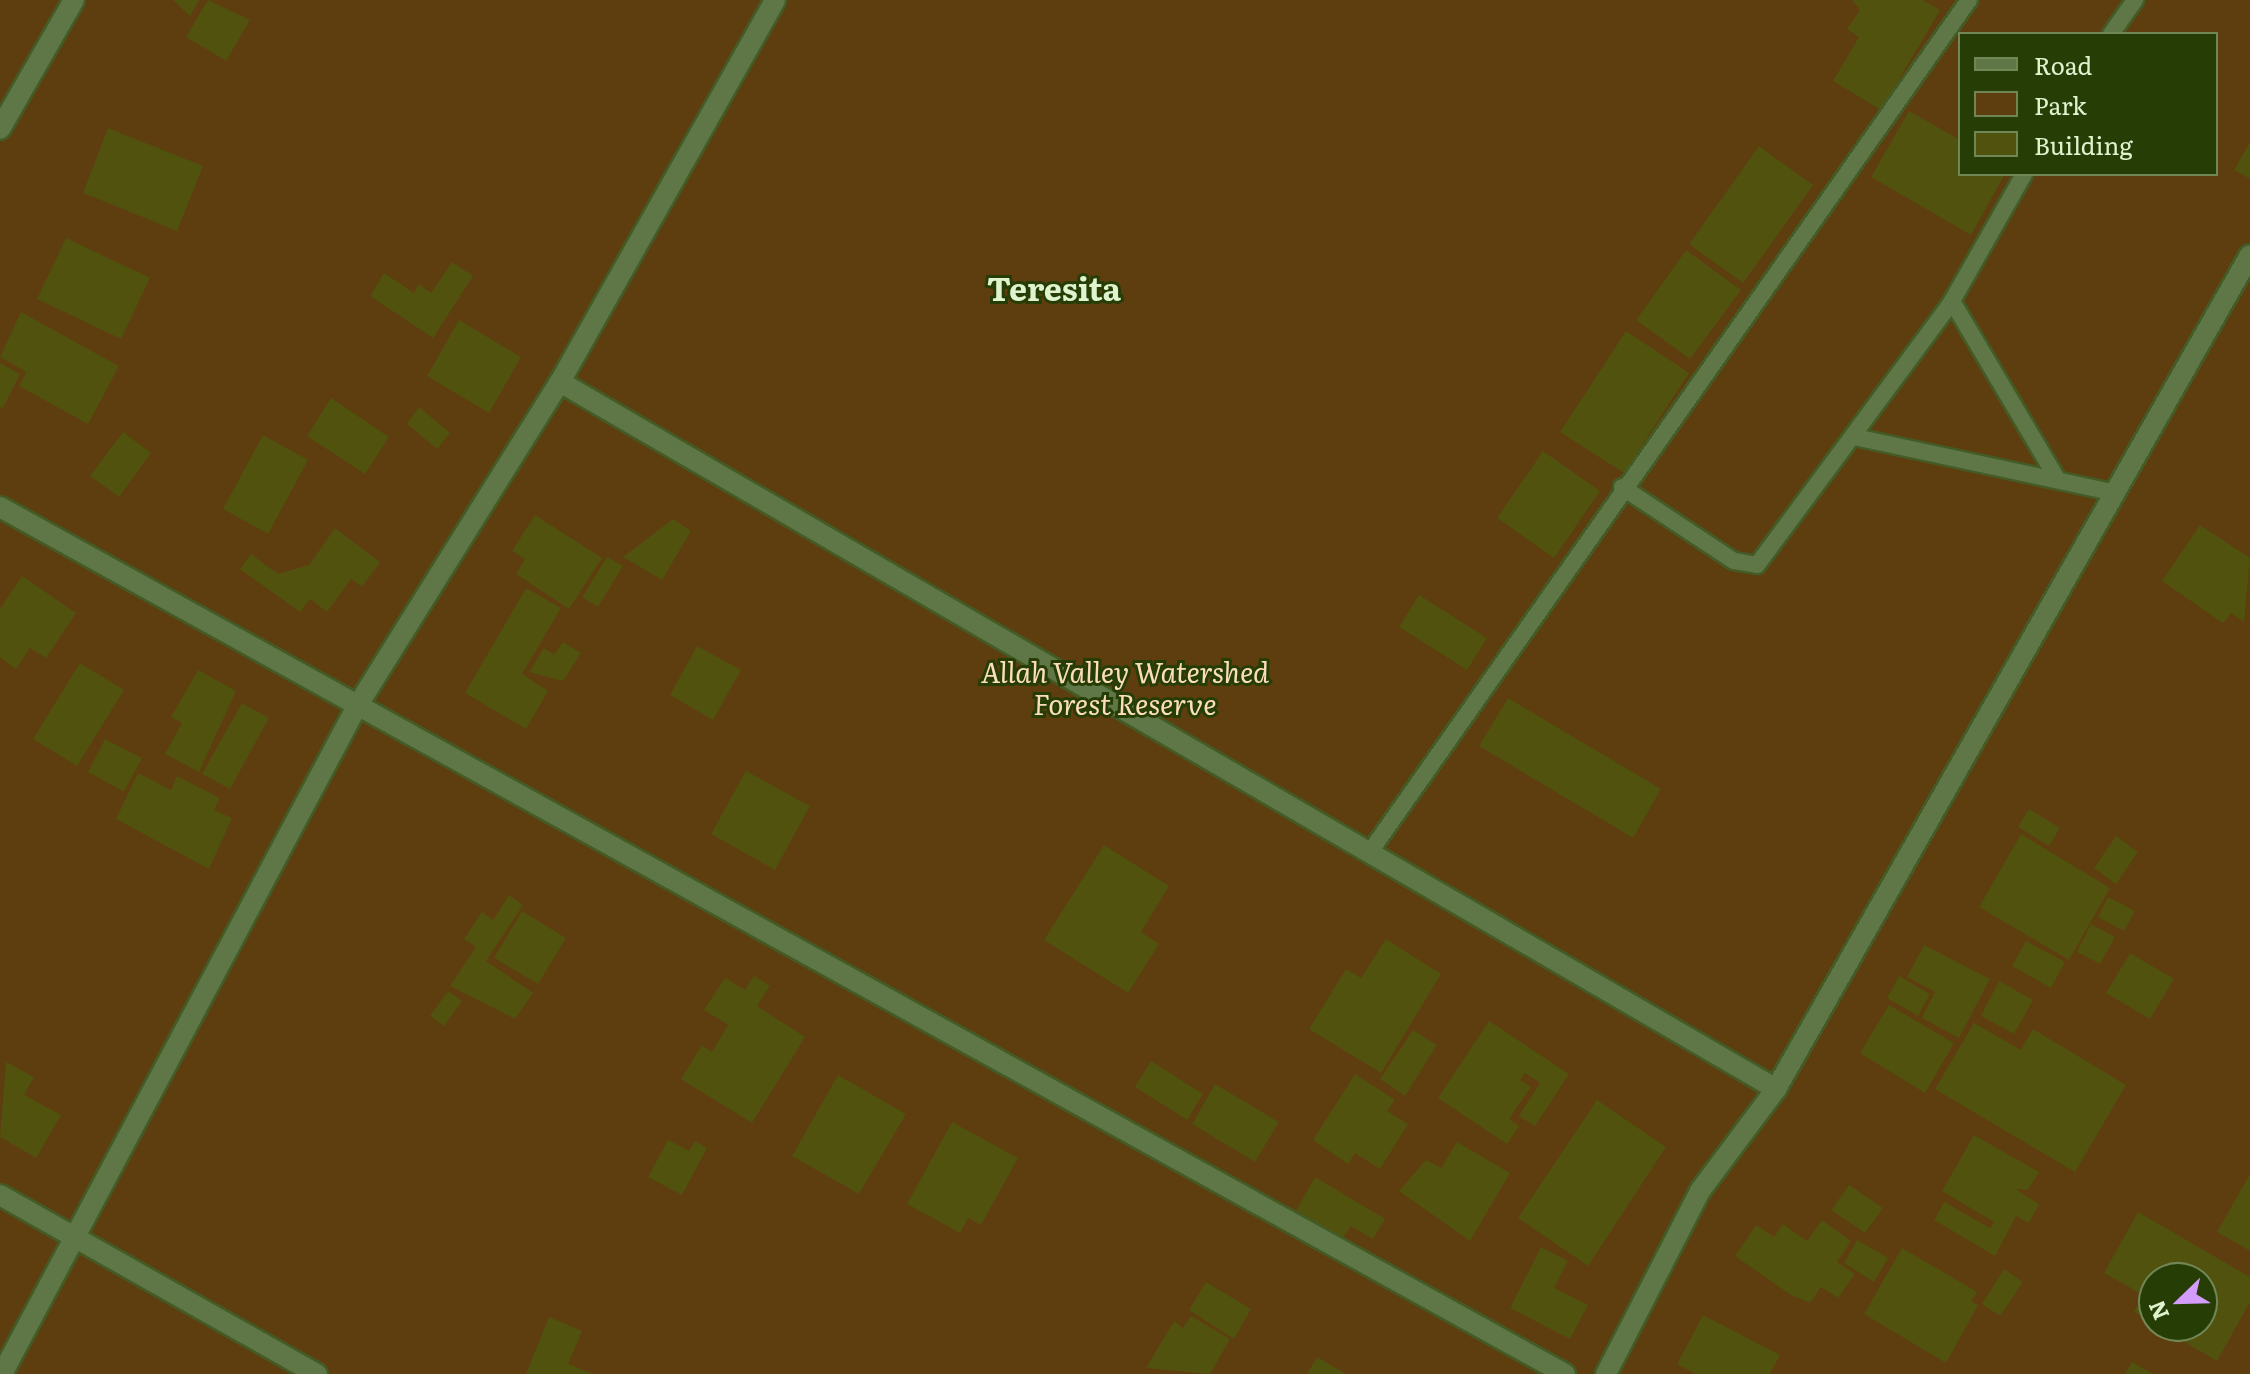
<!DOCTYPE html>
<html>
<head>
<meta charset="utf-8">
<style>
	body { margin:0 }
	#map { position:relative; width:2250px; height:1374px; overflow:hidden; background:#263e05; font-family:Literata,serif }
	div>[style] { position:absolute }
	.green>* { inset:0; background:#5e3d0f }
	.building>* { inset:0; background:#51520e }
	.roads { filter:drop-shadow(2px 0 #445b25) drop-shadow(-2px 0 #445b25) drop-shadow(0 2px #445b25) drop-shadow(0 -2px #445b25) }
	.service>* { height:16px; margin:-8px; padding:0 8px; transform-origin:8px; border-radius:8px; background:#5f7747 }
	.minor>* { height:20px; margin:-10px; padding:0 10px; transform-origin:10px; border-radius:10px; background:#5f7747 }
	span { translate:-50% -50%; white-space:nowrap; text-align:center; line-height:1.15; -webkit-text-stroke:6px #263e05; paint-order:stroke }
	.park-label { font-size:28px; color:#fbddbb; font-style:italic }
	.quarter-label { font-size:32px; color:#dff3ce; font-weight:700 }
	.legend { position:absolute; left:1958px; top:32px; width:260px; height:144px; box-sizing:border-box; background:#263e05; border:2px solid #708655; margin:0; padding:10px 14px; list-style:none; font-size:24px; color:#dff3ce }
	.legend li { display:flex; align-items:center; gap:16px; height:40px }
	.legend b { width:40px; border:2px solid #708655 }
	.north { position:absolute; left:2138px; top:1262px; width:80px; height:80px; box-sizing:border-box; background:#263e05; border:2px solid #708655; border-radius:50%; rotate:247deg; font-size:22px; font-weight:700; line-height:32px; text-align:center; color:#dff3ce }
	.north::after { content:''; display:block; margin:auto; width:28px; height:36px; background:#d49cfb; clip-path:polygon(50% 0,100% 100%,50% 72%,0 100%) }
</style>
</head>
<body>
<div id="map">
	<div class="green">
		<i style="clip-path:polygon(evenodd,0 0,2250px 0,2250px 1374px,0 1374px,0 0,1960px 34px,2216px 34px,2216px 174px,1960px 174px,1960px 34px,0 0,2154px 1278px,2202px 1278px,2202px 1326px,2154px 1326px,2154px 1278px)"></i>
	</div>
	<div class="building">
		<i style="clip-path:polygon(173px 0,199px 0,190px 16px)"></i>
		<i style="clip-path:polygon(208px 0,250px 20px,226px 61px,186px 37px)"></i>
		<i style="clip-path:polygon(1852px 0,1923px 0,1940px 10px,1881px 110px,1833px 81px,1859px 37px,1847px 29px,1860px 10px)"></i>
		<i style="clip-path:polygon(1909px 111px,1960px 140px,1960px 174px,2005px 174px,1971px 235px,1871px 177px)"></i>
		<i style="clip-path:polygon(108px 128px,203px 166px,177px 231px,83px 193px)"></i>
		<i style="clip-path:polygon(2250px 142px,2250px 179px,2234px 170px)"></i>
		<i style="clip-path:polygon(1759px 146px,1813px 185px,1743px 283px,1689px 244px)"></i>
		<i style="clip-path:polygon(66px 238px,150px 278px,121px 339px,37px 299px)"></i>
		<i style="clip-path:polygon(1686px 250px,1741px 290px,1690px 359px,1636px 320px)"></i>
		<i style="clip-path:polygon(452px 262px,473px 276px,433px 338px,370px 296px,384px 273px,414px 293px,419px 284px,431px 293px)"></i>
		<i style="clip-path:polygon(21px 312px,119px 366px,88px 424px,19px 386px,26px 372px,0 357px)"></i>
		<i style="clip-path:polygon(459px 320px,521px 357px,489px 413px,427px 376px)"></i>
		<i style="clip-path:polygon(1626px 331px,1689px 373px,1624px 473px,1560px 432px)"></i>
		<i style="clip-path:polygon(0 363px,20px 374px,3px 408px,0 407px)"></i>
		<i style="clip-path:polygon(331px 398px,389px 437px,365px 474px,307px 436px)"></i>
		<i style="clip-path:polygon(419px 407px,450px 433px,437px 449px,407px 424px)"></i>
		<i style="clip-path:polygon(123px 432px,151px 453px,119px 497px,90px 476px)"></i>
		<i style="clip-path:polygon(263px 435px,308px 460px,268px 534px,223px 509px)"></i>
		<i style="clip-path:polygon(1543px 451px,1600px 491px,1554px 558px,1497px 518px)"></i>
		<i style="clip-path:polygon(535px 515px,602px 558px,569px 609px,516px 574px,525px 559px,512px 551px)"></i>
		<i style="clip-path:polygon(673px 519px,691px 531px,662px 580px,623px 557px)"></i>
		<i style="clip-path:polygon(2200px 525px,2250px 558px,2244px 622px,2231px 613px,2223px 623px,2162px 581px)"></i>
		<i style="clip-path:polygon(335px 528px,380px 562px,362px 587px,351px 579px,327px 612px,310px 599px,300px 612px,240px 569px,251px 554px,278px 574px,309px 565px)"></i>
		<i style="clip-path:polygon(607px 557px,623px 566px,598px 607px,582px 597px)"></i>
		<i style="clip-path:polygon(22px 576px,76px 613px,46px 658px,30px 648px,16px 669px,0 657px,0 609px)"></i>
		<i style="clip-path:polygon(526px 588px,561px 608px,522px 674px,548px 691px,526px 729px,465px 693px)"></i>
		<i style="clip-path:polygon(1419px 595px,1487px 638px,1467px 670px,1399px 627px)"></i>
		<i style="clip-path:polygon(563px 642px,581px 653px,563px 681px,529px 672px,544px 648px,554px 655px)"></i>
		<i style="clip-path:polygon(697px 646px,741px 670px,713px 720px,670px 695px)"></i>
		<i style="clip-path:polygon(80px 663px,124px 690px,77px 766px,33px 739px)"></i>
		<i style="clip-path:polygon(198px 670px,236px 691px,199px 772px,165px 754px,182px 723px,171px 717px)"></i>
		<i style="clip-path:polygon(1508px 698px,1661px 789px,1633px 838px,1479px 746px)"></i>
		<i style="clip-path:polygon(242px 703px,269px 718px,230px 789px,202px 774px)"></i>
		<i style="clip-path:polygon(105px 739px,142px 758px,124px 792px,88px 772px)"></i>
		<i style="clip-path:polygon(746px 771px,810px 806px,775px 870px,711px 834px)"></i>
		<i style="clip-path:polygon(138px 773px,171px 790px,177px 776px,220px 798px,214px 810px,232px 818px,209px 869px,116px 819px)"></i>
		<i style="clip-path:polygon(2029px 809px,2060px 828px,2049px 846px,2018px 827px)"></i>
		<i style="clip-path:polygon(2021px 834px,2110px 888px,2069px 960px,1979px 907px)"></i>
		<i style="clip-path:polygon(2116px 836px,2138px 852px,2116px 884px,2094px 868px)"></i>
		<i style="clip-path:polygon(1104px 845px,1169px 886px,1141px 932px,1159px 944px,1128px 993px,1044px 940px)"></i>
		<i style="clip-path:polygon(509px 895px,523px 905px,486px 961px,533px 993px,515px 1019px,450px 986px,476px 947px,464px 939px,482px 912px,493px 920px)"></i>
		<i style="clip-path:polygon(2108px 897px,2135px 911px,2124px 931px,2098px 917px)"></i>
		<i style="clip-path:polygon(522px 911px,566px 938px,538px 984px,494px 958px)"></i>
		<i style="clip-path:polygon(2091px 924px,2115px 937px,2100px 964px,2077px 952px)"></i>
		<i style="clip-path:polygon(1386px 939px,1441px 974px,1381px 1073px,1309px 1029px,1346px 969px,1361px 978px)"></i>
		<i style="clip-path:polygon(2026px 941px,2065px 962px,2051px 988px,2012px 966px)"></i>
		<i style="clip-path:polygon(1924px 945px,1990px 979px,1959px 1038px,1922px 1018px,1935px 992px,1907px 977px)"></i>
		<i style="clip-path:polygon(2130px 953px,2174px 979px,2150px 1019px,2106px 993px)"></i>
		<i style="clip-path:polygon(754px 976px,770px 986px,757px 1006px,805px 1037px,752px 1123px,681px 1079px,702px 1045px,712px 1052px,728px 1025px,704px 1010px,725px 978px,745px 990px)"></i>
		<i style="clip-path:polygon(1899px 976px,1930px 994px,1918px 1016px,1887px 998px)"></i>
		<i style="clip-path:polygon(1999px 981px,2033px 1000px,2014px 1034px,1981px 1016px)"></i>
		<i style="clip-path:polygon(448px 991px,462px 1001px,444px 1026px,430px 1016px)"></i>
		<i style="clip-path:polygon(1889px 1005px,1954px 1043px,1925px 1093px,1860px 1053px)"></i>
		<i style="clip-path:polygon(1489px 1021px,1569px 1074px,1535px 1126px,1519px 1116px,1540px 1083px,1525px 1073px,1520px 1080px,1531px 1087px,1509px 1119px,1519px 1126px,1507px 1144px,1438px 1098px)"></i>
		<i style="clip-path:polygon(1974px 1023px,2021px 1050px,2033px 1029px,2126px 1085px,2075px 1172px,1935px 1089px)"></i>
		<i style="clip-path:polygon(1413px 1030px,1437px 1045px,1405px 1096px,1380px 1079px)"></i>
		<i style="clip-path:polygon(1151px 1061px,1203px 1094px,1187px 1120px,1135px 1087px)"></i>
		<i style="clip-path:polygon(6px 1062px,34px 1077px,24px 1095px,61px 1115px,36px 1158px,0 1137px)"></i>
		<i style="clip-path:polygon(1355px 1074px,1395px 1100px,1387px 1111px,1408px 1124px,1380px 1169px,1355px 1153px,1348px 1164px,1313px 1140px)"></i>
		<i style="clip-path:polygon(838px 1075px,906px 1114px,859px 1194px,792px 1156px)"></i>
		<i style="clip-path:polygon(1215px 1084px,1279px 1122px,1255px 1162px,1192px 1124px)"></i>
		<i style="clip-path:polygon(1597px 1100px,1666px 1147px,1588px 1266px,1518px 1218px)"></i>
		<i style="clip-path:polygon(952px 1122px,1018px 1158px,981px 1225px,968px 1218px,960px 1233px,907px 1204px)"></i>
		<i style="clip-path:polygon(1974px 1135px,2039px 1172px,2028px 1190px,2015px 1189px,2039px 1204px,2029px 1223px,2016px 1216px,1995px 1256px,1934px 1220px,1944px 1202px,1990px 1228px,1994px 1222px,1942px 1191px)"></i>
		<i style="clip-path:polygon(668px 1140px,689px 1151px,695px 1141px,707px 1148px,682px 1195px,648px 1177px)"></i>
		<i style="clip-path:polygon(1457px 1142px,1510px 1173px,1470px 1241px,1399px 1191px,1426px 1160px,1441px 1168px)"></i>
		<i style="clip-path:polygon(2250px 1174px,2250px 1251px,2217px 1232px)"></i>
		<i style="clip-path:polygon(1315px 1177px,1385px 1219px,1373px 1239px,1351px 1226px,1342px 1239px,1296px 1211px)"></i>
		<i style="clip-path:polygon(1849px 1185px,1883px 1208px,1865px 1233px,1831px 1210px)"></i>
		<i style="clip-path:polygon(2138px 1212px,2250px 1277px,2250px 1302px,2217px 1361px,2157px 1326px,2202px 1326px,2202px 1278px,2154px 1278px,2154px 1324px,2134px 1312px,2143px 1295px,2104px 1273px)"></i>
		<i style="clip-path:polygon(1822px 1220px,1851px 1241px,1837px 1262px,1855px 1274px,1838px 1298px,1821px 1287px,1810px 1303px,1791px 1295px,1735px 1256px,1756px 1225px,1774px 1237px,1783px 1224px,1807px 1241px)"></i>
		<i style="clip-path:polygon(1857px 1240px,1888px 1258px,1874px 1282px,1844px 1263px)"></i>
		<i style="clip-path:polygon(1541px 1247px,1568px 1261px,1554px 1288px,1588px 1305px,1570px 1339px,1510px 1308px)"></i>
		<i style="clip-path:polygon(1902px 1248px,1977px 1292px,1971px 1301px,1978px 1305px,1946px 1363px,1864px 1314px)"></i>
		<i style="clip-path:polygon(2004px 1269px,2023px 1282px,2000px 1316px,1982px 1304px)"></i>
		<i style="clip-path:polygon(1206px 1282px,1251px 1309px,1234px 1339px,1189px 1310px)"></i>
		<i style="clip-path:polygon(1703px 1315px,1780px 1355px,1770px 1374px,1696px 1374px,1677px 1364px)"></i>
		<i style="clip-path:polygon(1191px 1316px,1230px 1339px,1210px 1374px,1146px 1368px,1174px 1321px,1183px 1328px)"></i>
		<i style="clip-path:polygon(549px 1317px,582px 1331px,568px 1364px,593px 1374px,526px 1374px)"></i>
		<i style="clip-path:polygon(1317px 1357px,1346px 1374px,1307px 1374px)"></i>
		<i style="clip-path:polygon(2132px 1362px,2153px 1374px,2125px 1374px)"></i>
	</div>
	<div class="roads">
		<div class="service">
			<i style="left:2111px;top:34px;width:42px;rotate:-54.8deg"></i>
			<i style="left:1952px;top:301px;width:204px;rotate:59.4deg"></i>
			<i style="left:1855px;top:437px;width:263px;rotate:12.1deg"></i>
			<i style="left:1622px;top:487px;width:134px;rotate:33.5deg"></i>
			<i style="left:1734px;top:561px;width:23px;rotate:10deg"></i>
			<i style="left:1757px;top:565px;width:328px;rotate:-53.5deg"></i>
			<i style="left:1952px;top:301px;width:146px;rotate:-60.4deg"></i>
			<i style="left:1372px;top:849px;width:1038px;rotate:-54.89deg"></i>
		</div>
		<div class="minor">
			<i style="left:0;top:129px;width:149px;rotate:-60.2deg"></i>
			<i style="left:560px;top:382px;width:1407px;rotate:30.17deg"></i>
			<i style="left:0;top:507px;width:1789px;rotate:28.99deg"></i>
			<i style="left:0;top:1195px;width:364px;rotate:29.5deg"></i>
			<i style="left:2px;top:1374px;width:754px;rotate:-62.01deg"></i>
			<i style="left:356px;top:708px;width:385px;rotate:-58deg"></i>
			<i style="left:560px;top:382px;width:438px;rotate:-60.6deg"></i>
			<i style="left:1606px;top:1374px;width:206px;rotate:-62.8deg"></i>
			<i style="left:1700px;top:1191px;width:127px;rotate:-53.3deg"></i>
			<i style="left:1776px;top:1089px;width:959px;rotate:-60.39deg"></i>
		</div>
	</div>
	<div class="park-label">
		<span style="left:1125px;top:687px">Allah Valley Watershed<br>Forest Reserve</span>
	</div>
	<div class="quarter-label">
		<span style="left:1054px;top:287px">Teresita</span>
	</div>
	<ul class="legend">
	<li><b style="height:10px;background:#5f7747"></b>Road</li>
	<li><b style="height:22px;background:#5e3d0f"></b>Park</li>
	<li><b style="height:22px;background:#51520e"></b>Building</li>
	</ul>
	<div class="north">N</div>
</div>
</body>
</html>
